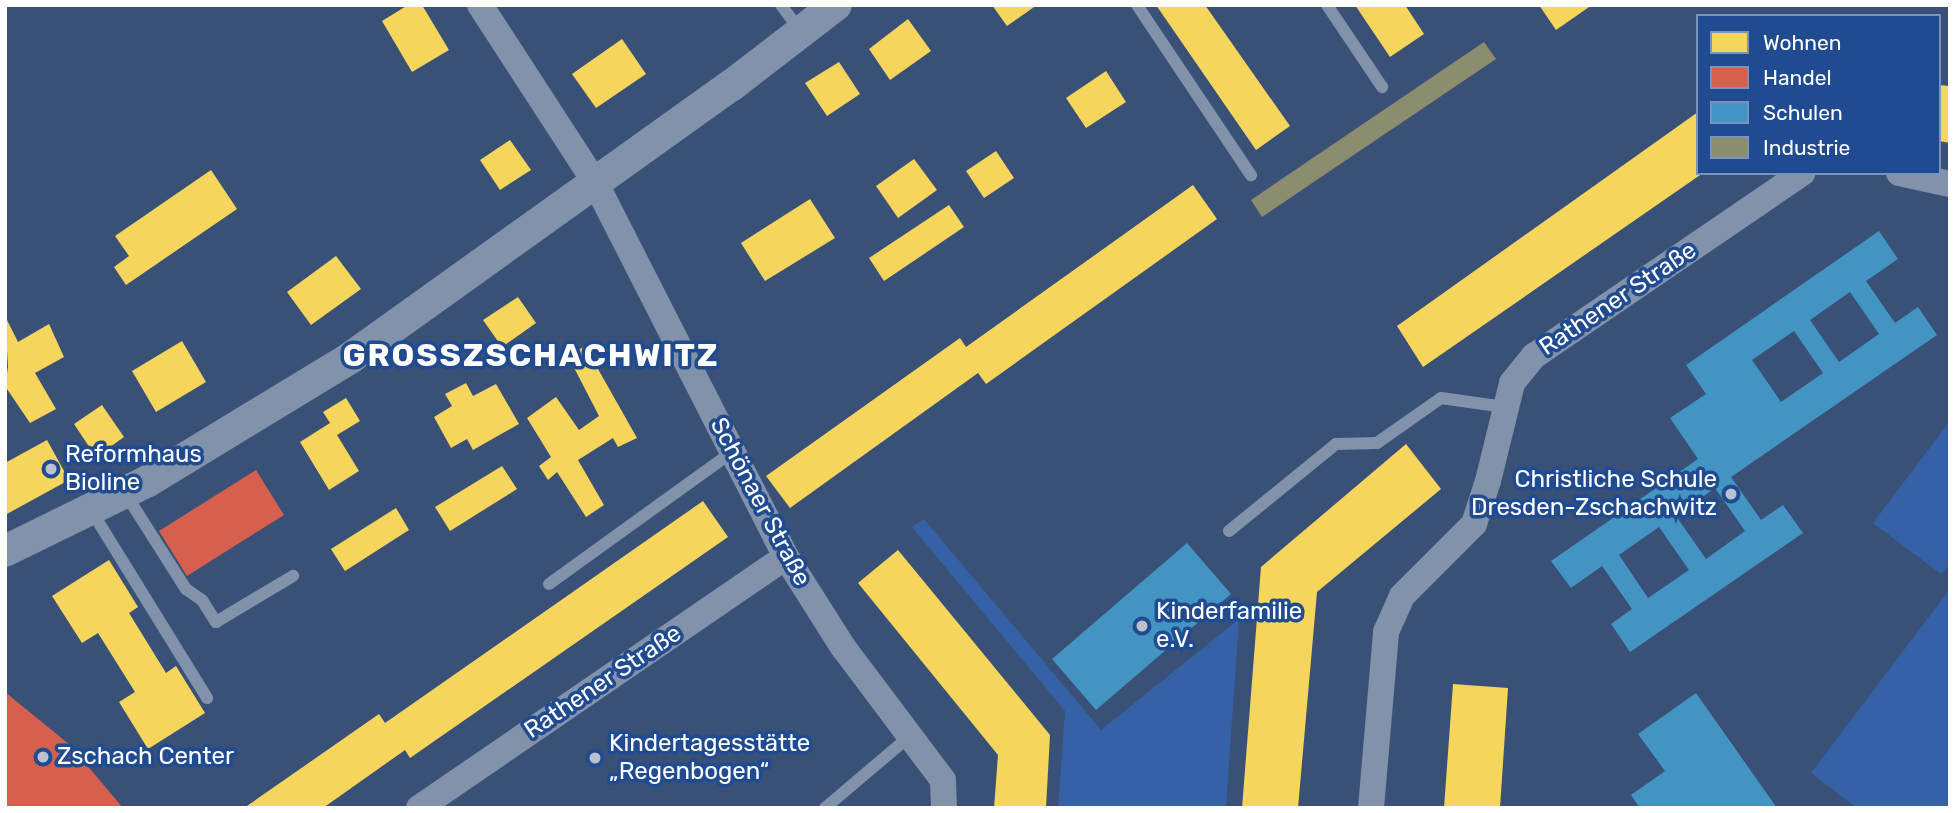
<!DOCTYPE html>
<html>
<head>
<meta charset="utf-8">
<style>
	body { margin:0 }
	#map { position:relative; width:1955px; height:813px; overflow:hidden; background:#3a5177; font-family:Rubik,sans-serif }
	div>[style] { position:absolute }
	.green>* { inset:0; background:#3561a7 }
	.homes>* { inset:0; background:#f6d55c }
	.shops>* { inset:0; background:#d6604d }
	.schools>* { inset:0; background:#4393c3 }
	.industry>* { inset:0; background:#8c8c6e }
	.service>* { height:12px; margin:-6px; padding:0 6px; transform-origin:6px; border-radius:6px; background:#8192aa }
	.minor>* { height:26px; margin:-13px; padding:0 13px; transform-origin:13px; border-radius:13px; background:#8192aa }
	.tertiary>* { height:32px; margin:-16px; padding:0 16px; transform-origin:16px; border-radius:16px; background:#8192aa }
	.dots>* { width:19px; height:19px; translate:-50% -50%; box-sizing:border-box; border:4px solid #204b91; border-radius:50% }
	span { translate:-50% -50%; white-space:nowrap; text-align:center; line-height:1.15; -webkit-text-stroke:7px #204b91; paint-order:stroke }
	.street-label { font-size:24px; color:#fff }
	.poi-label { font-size:24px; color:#fff }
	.left { translate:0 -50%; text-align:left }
	.right { translate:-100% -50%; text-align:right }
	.district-label { font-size:32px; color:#fff; font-weight:700; letter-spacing:2px }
	.frame { position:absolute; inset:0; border:7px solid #fff; pointer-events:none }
	.legend { position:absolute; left:1696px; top:14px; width:245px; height:161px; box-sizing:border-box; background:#204b91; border:2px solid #7993bd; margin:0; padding:9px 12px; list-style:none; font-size:21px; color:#fff }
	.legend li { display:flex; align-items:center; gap:14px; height:35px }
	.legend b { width:35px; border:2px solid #7993bd }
</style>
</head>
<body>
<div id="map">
	<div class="green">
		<i style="clip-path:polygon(1950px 421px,1950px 563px,1941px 574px,1873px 523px)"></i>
		<i style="clip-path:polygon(924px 519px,1101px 730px,1239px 619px,1226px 808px,1058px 808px,1065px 711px,912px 527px)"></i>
		<i style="clip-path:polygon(1950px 589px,1950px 808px,1857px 808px,1811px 773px)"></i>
	</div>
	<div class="homes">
		<i style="clip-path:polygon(408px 5px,422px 5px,449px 50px,412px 72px,382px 21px)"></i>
		<i style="clip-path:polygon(992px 5px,1037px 5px,1007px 26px)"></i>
		<i style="clip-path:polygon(1156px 5px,1205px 5px,1290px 126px,1256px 150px)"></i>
		<i style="clip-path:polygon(1355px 5px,1405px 5px,1424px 34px,1390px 57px)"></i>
		<i style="clip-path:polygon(1539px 5px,1592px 5px,1556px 30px)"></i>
		<i style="clip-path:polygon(908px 19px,931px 51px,890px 80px,869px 49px)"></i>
		<i style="clip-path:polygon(622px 39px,646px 74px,596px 108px,572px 74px)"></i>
		<i style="clip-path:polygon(839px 62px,860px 94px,827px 116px,805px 83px)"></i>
		<i style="clip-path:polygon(1106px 71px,1126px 102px,1086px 128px,1066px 98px)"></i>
		<i style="clip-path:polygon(1939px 85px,1950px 86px,1950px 143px,1939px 141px)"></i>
		<i style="clip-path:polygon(1698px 112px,1698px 173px,1703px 173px,1423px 367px,1397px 326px)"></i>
		<i style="clip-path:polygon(510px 140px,531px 170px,500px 190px,480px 160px)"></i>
		<i style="clip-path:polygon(996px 151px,1014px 178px,984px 198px,966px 171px)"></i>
		<i style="clip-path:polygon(914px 159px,937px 190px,898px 218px,876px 186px)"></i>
		<i style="clip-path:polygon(211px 170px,237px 209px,126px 285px,114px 267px,129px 256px,115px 236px)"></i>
		<i style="clip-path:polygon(1193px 185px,1217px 219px,986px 384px,978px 373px,790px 508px,766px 476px,960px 338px,966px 347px)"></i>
		<i style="clip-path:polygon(810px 199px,835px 238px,765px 281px,741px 243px)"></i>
		<i style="clip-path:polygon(949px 205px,964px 227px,884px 281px,869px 258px)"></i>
		<i style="clip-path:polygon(336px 256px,361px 289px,311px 325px,287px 292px)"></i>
		<i style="clip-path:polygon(518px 297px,536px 323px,502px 347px,483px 320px)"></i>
		<i style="clip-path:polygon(5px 316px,18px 342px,49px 324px,64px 357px,35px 373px,56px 409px,30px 423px,5px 386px,8px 367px)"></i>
		<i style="clip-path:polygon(182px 341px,206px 382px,156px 412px,132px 371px)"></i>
		<i style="clip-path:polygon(585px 346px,637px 438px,618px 447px,613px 438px,578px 460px,604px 505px,586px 517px,557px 472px,548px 480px,539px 466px,551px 457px,527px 418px,556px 397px,579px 430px,599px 416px,568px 356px)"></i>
		<i style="clip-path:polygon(466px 383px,473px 396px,496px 384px,519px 424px,473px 450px,467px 439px,451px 448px,434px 417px,452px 406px,445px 394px)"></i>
		<i style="clip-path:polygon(346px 398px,360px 421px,337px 435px,359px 471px,329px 490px,300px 442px,330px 423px,323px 412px)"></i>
		<i style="clip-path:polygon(102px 405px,124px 437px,96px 457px,74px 424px)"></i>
		<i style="clip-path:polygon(47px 440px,69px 480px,5px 515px,5px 463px)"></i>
		<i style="clip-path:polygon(1406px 444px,1441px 489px,1317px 592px,1298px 808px,1242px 808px,1261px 567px)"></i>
		<i style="clip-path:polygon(502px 466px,517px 489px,450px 531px,435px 507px)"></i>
		<i style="clip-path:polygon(703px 501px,728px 537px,410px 758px,405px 750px,323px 808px,244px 808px,379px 714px,385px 723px)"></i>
		<i style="clip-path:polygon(396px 508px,409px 530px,345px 571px,331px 549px)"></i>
		<i style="clip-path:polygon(898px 550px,1050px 735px,1046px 808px,994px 808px,998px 755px,858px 583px)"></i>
		<i style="clip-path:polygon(109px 560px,138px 607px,129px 613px,166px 673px,176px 666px,205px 713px,148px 749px,119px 702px,135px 692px,98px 633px,82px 643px,52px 596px)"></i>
		<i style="clip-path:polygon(1453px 684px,1508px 688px,1500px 808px,1444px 808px)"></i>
	</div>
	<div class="shops">
		<i style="clip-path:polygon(256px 470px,284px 515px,187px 576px,159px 531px)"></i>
		<i style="clip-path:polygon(5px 692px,70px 745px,123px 808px,5px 808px)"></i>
	</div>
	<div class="schools">
		<i style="clip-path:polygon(evenodd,1879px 231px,1898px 259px,1866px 281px,1895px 323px,1918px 307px,1937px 335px,1731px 477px,1761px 520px,1783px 505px,1803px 533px,1630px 652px,1611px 624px,1632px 609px,1602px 566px,1571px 588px,1551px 561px,1698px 459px,1670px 418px,1706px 394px,1686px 365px,1879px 231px,1850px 292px,1879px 334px,1839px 362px,1810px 320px,1850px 292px,1879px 231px,1794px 331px,1823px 373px,1781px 402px,1752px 360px,1794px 331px,1879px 231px,1715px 488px,1745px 531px,1706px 559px,1676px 516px,1715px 488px,1879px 231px,1659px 527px,1689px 570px,1648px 598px,1619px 555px,1659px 527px)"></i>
		<i style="clip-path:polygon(1187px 543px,1231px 594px,1096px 710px,1052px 659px)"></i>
		<i style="clip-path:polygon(1696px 693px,1777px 808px,1640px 808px,1631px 795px,1665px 771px,1638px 734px)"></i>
	</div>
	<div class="industry">
		<i style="clip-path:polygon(1484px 42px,1496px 59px,1262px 217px,1251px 200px)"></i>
	</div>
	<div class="service">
		<i style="left:781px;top:5px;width:34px;rotate:53deg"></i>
		<i style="left:1137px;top:5px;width:205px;rotate:56.2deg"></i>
		<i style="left:1327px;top:5px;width:99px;rotate:56.1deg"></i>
		<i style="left:125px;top:493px;width:114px;rotate:57.6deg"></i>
		<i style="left:186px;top:589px;width:19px;rotate:35deg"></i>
		<i style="left:202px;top:600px;width:26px;rotate:58deg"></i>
		<i style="left:216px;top:622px;width:90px;rotate:-30.9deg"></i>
		<i style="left:91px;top:510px;width:221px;rotate:58.3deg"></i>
		<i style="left:1229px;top:531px;width:138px;rotate:-39.1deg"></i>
		<i style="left:1336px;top:444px;width:41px;rotate:-1.4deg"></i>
		<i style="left:1377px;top:443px;width:78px;rotate:-35.1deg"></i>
		<i style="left:1441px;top:398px;width:64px;rotate:8.1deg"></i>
		<i style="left:549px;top:584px;width:226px;rotate:-35.8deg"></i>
		<i style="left:825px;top:808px;width:111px;rotate:-40.3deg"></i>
	</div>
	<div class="minor">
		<i style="left:480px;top:5px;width:211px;rotate:57deg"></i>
		<i style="left:595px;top:182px;width:421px;rotate:63deg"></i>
		<i style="left:786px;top:557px;width:107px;rotate:57.7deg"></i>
		<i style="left:843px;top:647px;width:166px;rotate:53.1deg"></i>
		<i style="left:943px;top:780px;width:28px;rotate:88deg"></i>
		<i style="left:1899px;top:173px;width:52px;rotate:12.2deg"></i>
		<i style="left:419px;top:808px;width:445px;rotate:-34.4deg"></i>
		<i style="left:1371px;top:808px;width:177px;rotate:-85.1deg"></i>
		<i style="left:1386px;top:632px;width:39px;rotate:-66deg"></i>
		<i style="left:1402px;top:596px;width:102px;rotate:-45deg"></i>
		<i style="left:1474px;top:524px;width:45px;rotate:-72deg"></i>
		<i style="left:1488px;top:481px;width:101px;rotate:-76.2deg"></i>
		<i style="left:1512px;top:383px;width:35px;rotate:-51deg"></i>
		<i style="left:1534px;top:356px;width:325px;rotate:-34.3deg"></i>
	</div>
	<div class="tertiary">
		<i style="left:5px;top:551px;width:159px;rotate:-26.1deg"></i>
		<i style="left:148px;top:481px;width:237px;rotate:-31.3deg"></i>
		<i style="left:350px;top:358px;width:470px;rotate:-35.6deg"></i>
		<i style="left:732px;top:85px;width:131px;rotate:-37.6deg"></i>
	</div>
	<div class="dots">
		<i style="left:51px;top:469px;background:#bac2cf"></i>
		<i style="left:1731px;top:494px;background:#bac2cf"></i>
		<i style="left:1142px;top:626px;background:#bac2cf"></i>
		<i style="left:43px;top:757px;background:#bac2cf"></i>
		<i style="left:595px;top:758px;background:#bac2cf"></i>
	</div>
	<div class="street-label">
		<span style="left:1618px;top:299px;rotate:-34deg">Rathener Straße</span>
		<span style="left:760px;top:502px;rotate:62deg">Schönaer Straße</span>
		<span style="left:603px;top:682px;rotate:-34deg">Rathener Straße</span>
	</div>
	<div class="poi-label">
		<span class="left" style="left:65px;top:469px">Reformhaus<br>Bioline</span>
		<span class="right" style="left:1717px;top:494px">Christliche Schule<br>Dresden-Zschachwitz</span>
		<span class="left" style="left:1156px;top:626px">Kinderfamilie<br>e.V.</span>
		<span class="left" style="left:609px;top:758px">Kindertagesstätte<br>„Regenbogen“</span>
		<span class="left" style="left:57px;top:757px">Zschach Center</span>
	</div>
	<div class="district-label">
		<span style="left:531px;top:355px">GROSSZSCHACHWITZ</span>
	</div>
	<div class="frame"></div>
	<ul class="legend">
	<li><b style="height:19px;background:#f6d55c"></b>Wohnen</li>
	<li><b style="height:19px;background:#d6604d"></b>Handel</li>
	<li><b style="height:19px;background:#4393c3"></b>Schulen</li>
	<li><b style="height:19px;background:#8c8c6e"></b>Industrie</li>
	</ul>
</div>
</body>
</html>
